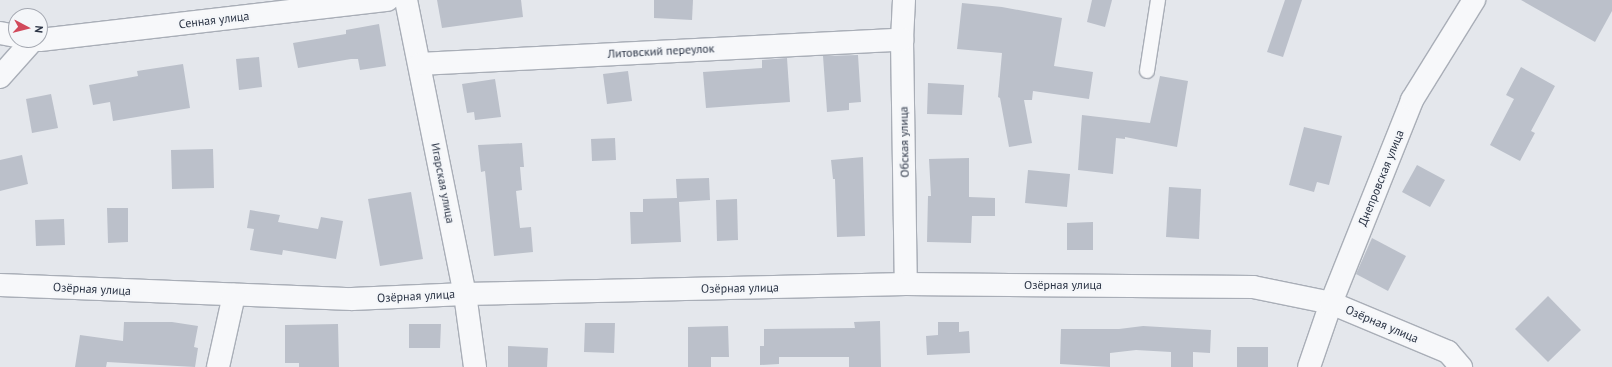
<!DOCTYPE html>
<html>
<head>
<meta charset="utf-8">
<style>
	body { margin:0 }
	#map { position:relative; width:1612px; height:367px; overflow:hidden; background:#e4e7ec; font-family:"PT Sans",sans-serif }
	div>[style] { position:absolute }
	.building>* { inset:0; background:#bbc0ca }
	.roads { filter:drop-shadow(1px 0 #a9aeb7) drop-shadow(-1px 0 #a9aeb7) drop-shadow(0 1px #a9aeb7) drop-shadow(0 -1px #a9aeb7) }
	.service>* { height:14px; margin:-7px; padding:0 7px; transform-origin:7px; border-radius:7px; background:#f7f8fa }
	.minor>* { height:22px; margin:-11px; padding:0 11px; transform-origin:11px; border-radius:11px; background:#f7f8fa }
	span { translate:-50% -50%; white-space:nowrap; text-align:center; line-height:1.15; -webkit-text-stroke:4px #f4f6f9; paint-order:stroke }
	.street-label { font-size:12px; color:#2b3445 }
	.north { position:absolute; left:8px; top:8px; width:40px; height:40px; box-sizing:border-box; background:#f4f6f9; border:1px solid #a4a8b1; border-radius:50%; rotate:97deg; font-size:11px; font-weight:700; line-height:16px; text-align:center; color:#2b3445 }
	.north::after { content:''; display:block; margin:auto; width:14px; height:18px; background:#d1495b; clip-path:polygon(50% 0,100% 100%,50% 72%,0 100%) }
</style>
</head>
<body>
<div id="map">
	<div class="building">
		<i style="clip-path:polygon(437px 0,521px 0,523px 17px,442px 28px)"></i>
		<i style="clip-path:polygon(654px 0,693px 0,692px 20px,654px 18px)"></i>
		<i style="clip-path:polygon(1092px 0,1112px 0,1105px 27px,1087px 22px)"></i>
		<i style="clip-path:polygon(1285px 0,1302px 0,1283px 57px,1267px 52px)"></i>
		<i style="clip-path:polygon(1521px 0,1612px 0,1612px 11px,1595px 42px)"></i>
		<i style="clip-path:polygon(962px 3px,1002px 7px,1062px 18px,1054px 66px,1093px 72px,1089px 99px,1033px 91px,1032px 100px,1024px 100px,1032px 143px,1009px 147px,1000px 98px,998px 97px,1002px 53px,957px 49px)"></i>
		<i style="clip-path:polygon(379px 24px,386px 66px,360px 70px,358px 59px,351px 59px,298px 68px,293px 43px,346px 34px,346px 30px)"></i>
		<i style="clip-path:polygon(858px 55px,861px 102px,849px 103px,849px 110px,827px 112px,823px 56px)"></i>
		<i style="clip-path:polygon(259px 57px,262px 87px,239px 90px,236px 59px)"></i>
		<i style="clip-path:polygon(787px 58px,790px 102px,706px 108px,703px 72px,762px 68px,762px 60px)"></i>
		<i style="clip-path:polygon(183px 64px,190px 108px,113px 121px,110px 102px,93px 105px,89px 85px,138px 76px,137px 71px)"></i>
		<i style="clip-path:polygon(1521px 67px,1555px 86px,1531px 131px,1535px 133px,1520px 161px,1490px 145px,1514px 99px,1506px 95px)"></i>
		<i style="clip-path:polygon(628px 71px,632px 101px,607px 104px,603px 74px)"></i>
		<i style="clip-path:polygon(1160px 76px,1188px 81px,1177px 147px,1125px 137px,1125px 139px,1116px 138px,1113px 174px,1078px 170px,1082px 115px,1150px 123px)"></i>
		<i style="clip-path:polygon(495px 79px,501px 117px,475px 120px,474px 112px,467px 113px,462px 84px)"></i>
		<i style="clip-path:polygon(928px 83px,964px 85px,962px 115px,927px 114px)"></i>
		<i style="clip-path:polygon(51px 94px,58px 128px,32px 133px,26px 99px)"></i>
		<i style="clip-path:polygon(1304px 127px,1342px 136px,1329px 185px,1317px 182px,1314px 192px,1289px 185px)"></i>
		<i style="clip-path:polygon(615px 138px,616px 160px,592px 161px,591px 139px)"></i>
		<i style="clip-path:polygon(522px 143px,524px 167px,520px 167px,522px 190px,516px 191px,520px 228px,531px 227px,533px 252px,494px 256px,485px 171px,481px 172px,478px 145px)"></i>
		<i style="clip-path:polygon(213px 149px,214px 188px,172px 189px,171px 150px)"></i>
		<i style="clip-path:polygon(22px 155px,28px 184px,0 191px,0 160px)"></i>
		<i style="clip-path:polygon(863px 157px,865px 236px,837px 237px,835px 179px,833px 179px,831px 160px)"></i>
		<i style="clip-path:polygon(969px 158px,969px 197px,995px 198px,995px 216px,972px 216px,971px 243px,927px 242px,928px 196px,931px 196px,929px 159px)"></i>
		<i style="clip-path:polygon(1417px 165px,1445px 180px,1430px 207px,1402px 192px)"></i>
		<i style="clip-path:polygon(1028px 170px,1070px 174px,1067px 207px,1025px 203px)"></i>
		<i style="clip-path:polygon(709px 178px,710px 200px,679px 202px,681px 242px,631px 244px,630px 212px,643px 212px,643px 199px,677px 198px,676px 179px)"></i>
		<i style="clip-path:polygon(1169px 187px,1201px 189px,1199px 239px,1166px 237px)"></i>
		<i style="clip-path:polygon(411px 192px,423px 259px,380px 266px,368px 199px)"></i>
		<i style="clip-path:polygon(737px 199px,738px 240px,717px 241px,716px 200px)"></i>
		<i style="clip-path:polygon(107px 208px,128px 208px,128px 242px,108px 243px)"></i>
		<i style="clip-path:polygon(250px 210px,280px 215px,278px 222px,318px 229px,321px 217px,343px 221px,336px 259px,283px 250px,282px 255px,250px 250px,254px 229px,247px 228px)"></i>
		<i style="clip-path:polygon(64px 219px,65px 245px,36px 246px,35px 220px)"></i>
		<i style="clip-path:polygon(1093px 222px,1093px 250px,1067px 250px,1067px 223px)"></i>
		<i style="clip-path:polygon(1372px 238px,1406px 256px,1388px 291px,1356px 274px)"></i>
		<i style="clip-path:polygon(1548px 296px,1581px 330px,1548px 362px,1515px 329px)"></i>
		<i style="clip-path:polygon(880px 321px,881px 367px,849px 367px,849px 357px,779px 357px,779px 364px,760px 365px,760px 346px,764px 346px,764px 329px,855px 328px,854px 322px)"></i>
		<i style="clip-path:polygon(124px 322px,172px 322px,198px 326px,194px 347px,198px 348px,195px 367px,107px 362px,106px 367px,75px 367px,80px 335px,123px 341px)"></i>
		<i style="clip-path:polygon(938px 322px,959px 322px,959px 332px,969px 331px,970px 353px,927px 355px,926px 336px,938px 335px)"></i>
		<i style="clip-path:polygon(585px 323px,615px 323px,614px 353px,584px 352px)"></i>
		<i style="clip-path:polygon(338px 324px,339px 367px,299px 367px,299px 363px,285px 363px,285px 325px)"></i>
		<i style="clip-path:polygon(409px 324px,441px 324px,440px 348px,409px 348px)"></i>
		<i style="clip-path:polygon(728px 326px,729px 357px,711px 357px,711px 367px,688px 367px,688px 327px)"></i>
		<i style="clip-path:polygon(1143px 326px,1211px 330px,1210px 353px,1193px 352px,1193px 367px,1171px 367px,1171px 352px,1136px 350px,1110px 353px,1110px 367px,1060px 364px,1061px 329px,1119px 329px)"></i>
		<i style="clip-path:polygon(508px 346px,548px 348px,547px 367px,508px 367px)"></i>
		<i style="clip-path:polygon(1237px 347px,1268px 347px,1268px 367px,1237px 367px)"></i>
	</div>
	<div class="roads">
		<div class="service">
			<i style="left:1147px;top:71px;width:72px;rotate:-81.2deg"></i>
		</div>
		<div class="minor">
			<i style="left:406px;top:0;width:300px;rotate:78.7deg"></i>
			<i style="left:465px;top:294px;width:74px;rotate:82.2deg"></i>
			<i style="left:904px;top:0;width:40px;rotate:92.9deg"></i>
			<i style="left:902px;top:40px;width:244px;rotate:89.1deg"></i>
			<i style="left:0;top:33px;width:16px;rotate:11deg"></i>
			<i style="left:40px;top:40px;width:350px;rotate:-6.6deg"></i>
			<i style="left:420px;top:64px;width:483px;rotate:-2.9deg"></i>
			<i style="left:0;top:77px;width:50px;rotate:-48.3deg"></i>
			<i style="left:33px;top:40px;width:4px"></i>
			<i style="left:0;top:285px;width:352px;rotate:2.3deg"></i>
			<i style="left:352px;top:299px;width:113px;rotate:-2.5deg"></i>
			<i style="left:465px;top:294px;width:441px;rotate:-1.3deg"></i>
			<i style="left:906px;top:284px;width:347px;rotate:0.5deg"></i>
			<i style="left:1253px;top:287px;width:80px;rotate:11.6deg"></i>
			<i style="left:1331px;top:303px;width:127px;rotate:22.7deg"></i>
			<i style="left:1448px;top:352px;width:20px;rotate:49deg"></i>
			<i style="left:218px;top:367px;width:74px;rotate:-77.5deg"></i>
			<i style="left:1309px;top:367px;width:68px;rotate:-71deg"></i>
			<i style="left:1331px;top:303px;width:219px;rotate:-68.2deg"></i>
			<i style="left:1412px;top:100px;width:118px;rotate:-58.2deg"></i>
		</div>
	</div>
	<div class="street-label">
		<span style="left:214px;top:20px;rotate:-7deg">Сенная улица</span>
		<span style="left:661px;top:51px;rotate:-3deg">Литовский переулок</span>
		<span style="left:904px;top:142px;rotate:-91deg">Обская улица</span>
		<span style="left:1381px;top:178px;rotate:-68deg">Днепровская улица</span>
		<span style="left:443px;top:183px;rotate:79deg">Игарская улица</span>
		<span style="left:1063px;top:285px">Озёрная улица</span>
		<span style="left:740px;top:288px;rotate:-1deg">Озёрная улица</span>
		<span style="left:92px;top:289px;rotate:3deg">Озёрная улица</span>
		<span style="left:416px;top:296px;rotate:-3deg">Озёрная улица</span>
		<span style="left:1382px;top:324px;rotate:23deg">Озёрная улица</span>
	</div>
	<div class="north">N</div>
</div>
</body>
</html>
